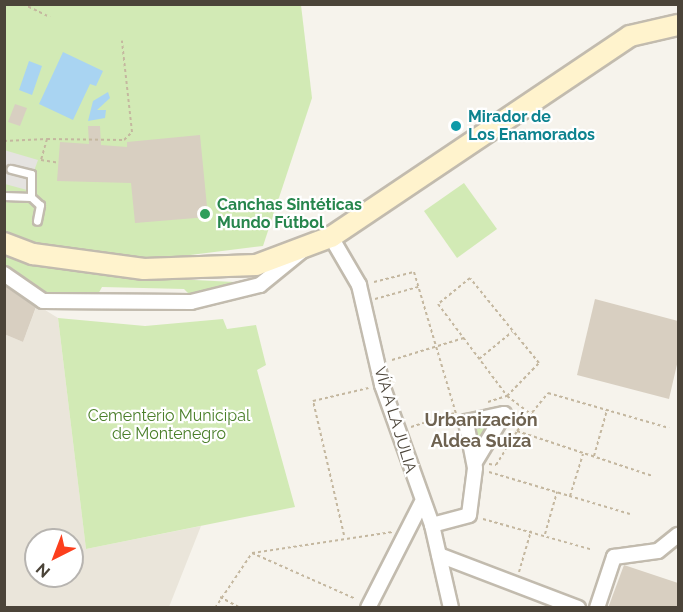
<!DOCTYPE html>
<html>
<head>
<meta charset="utf-8">
<style>
	body { margin:0 }
	#map { position:relative; width:683px; height:612px; overflow:hidden; background:#f6f3ec; font-family:Raleway,sans-serif }
	div>[style] { position:absolute }
	.residential>* { inset:0; background:#eae5da }
	.green>* { inset:0; background:#d2eab5 }
	.parking>* { inset:0; background:#e5e3e0 }
	.water>* { inset:0; background:#a9d4f2 }
	.building>* { inset:0; background:#d8cfc1 }
	.path>* { height:2px; margin-top:-1px; transform-origin:0; background:repeating-linear-gradient(90deg,#c4b79f 0 3px,transparent 0 6px) }
	.roads { filter:drop-shadow(2px 0 #c2bbae) drop-shadow(-2px 0 #c2bbae) drop-shadow(0 2px #c2bbae) drop-shadow(0 -2px #c2bbae) }
	.lane>* { height:7px; margin:-3.5px; padding:0 3.5px; transform-origin:3.5px; border-radius:3.5px; background:#fff }
	.street>* { height:14px; margin:-7px; padding:0 7px; transform-origin:7px; border-radius:7px; background:#fff }
	.secondary>* { height:20px; margin:-10px; padding:0 10px; transform-origin:10px; border-radius:10px; background:#fff3cd }
	.dots>* { width:16px; height:16px; translate:-50% -50%; box-sizing:border-box; border:3px solid #fff; border-radius:50% }
	span { translate:-50% -50%; white-space:nowrap; text-align:center; line-height:1.15; -webkit-text-stroke:4.5px #fff; paint-order:stroke }
	.culture-label { font-size:16px; color:#0d838f; font-weight:700 }
	.left { translate:0 -50%; text-align:left }
	.leisure-label { font-size:16px; color:#27864d; font-weight:700 }
	.park-label { font-size:16px; color:#4a7f2a }
	.street-label { font-size:16px; color:#4b4439 }
	.neighbourhood-label { font-size:18px; color:#6e6250; font-weight:700 }
	.frame { position:absolute; inset:0; border:6px solid #4b4439; pointer-events:none }
	.north { position:absolute; left:24px; top:528px; width:60px; height:60px; box-sizing:border-box; background:#fff; border:2px solid #b7b4b0; border-radius:50%; rotate:222deg; font-size:16px; font-weight:700; line-height:24px; text-align:center; color:#4b4439 }
	.north::after { content:''; display:block; margin:auto; width:21px; height:27px; background:#fc3f1d; clip-path:polygon(50% 0,100% 100%,50% 72%,0 100%) }
</style>
</head>
<body>
<div id="map">
	<div class="residential">
		<i style="clip-path:polygon(evenodd,37px 305px,58px 318px,86px 549px,201px 526px,169px 607px,5px 607px,4px 334px,23px 342px,37px 305px,36px 540px,72px 540px,72px 576px,36px 576px,36px 540px)"></i>
	</div>
	<div class="green">
		<i style="clip-path:polygon(5px 5px,301px 5px,312px 98px,263px 246px,142px 261px,37px 244px,5px 231px)"></i>
		<i style="clip-path:polygon(464px 183px,497px 229px,457px 258px,424px 211px)"></i>
		<i style="clip-path:polygon(5px 255px,112px 276px,235px 282px,236px 287px,193px 298px,184px 289px,102px 287px,96px 298px,41px 294px,5px 267px)"></i>
		<i style="clip-path:polygon(58px 318px,145px 326px,223px 319px,227px 329px,256px 325px,266px 365px,257px 370px,295px 507px,86px 549px)"></i>
		<i style="clip-path:polygon(504px 414px,475px 462px,466px 422px)"></i>
	</div>
	<div class="parking">
		<i style="clip-path:polygon(4px 150px,38px 160px,27px 190px,5px 184px)"></i>
	</div>
	<div class="water">
		<i style="clip-path:polygon(63px 52px,103px 71px,96px 86px,90px 84px,73px 120px,39px 104px)"></i>
		<i style="clip-path:polygon(29px 61px,42px 66px,32px 95px,19px 90px)"></i>
		<i style="clip-path:polygon(108px 92px,110px 98px,97px 110px,106px 110px,105px 118px,88px 121px,93px 101px)"></i>
	</div>
	<div class="building">
		<i style="clip-path:polygon(15px 104px,27px 108px,20px 126px,8px 122px)"></i>
		<i style="clip-path:polygon(88px 126px,100px 126px,101px 145px,127px 147px,127px 142px,200px 135px,208px 217px,135px 223px,131px 183px,57px 181px,60px 142px,89px 144px)"></i>
		<i style="clip-path:polygon(4px 285px,36px 307px,23px 342px,4px 334px)"></i>
		<i style="clip-path:polygon(595px 299px,678px 321px,678px 360px,669px 399px,577px 375px)"></i>
		<i style="clip-path:polygon(624px 565px,678px 583px,678px 608px,608px 608px)"></i>
	</div>
	<div class="path">
		<i style="left:23px;top:4px;width:30px;rotate:26deg"></i>
		<i style="left:47px;top:139px;width:77px;rotate:0.7deg"></i>
		<i style="left:124px;top:140px;width:11px;rotate:-45deg"></i>
		<i style="left:132px;top:132px;width:92px;rotate:-96.3deg"></i>
		<i style="left:4px;top:141px;width:43px;rotate:-2.7deg"></i>
		<i style="left:47px;top:139px;width:22px;rotate:106deg"></i>
		<i style="left:41px;top:160px;width:18px;rotate:9deg"></i>
		<i style="left:374px;top:282px;width:41px;rotate:-14deg"></i>
		<i style="left:414px;top:272px;width:148px;rotate:73.5deg"></i>
		<i style="left:375px;top:299px;width:45px;rotate:-15.6deg"></i>
		<i style="left:479px;top:359px;width:43px;rotate:-39.3deg"></i>
		<i style="left:392px;top:360px;width:75px;rotate:-17deg"></i>
		<i style="left:488px;top:402px;width:20px;rotate:-18deg"></i>
		<i style="left:507px;top:396px;width:46px;rotate:-45.9deg"></i>
		<i style="left:539px;top:363px;width:109px;rotate:-129.1deg"></i>
		<i style="left:470px;top:278px;width:41px;rotate:140.9deg"></i>
		<i style="left:438px;top:304px;width:115px;rotate:53.1deg"></i>
		<i style="left:507px;top:396px;width:34px;rotate:37deg"></i>
		<i style="left:411px;top:427px;width:45px;rotate:-18deg"></i>
		<i style="left:517px;top:431px;width:49px;rotate:-50.8deg"></i>
		<i style="left:548px;top:393px;width:126px;rotate:16.1deg"></i>
		<i style="left:594px;top:456px;width:48px;rotate:-74.2deg"></i>
		<i style="left:489px;top:464px;width:7px;rotate:8deg"></i>
		<i style="left:496px;top:465px;width:40px;rotate:-58deg"></i>
		<i style="left:517px;top:431px;width:142px;rotate:18.4deg"></i>
		<i style="left:489px;top:472px;width:147px;rotate:16.6deg"></i>
		<i style="left:570px;top:496px;width:44px;rotate:-72.8deg"></i>
		<i style="left:483px;top:519px;width:114px;rotate:15.7deg"></i>
		<i style="left:545px;top:534px;width:44px;rotate:-74.1deg"></i>
		<i style="left:344px;top:535px;width:138px;rotate:-103deg"></i>
		<i style="left:313px;top:401px;width:57px;rotate:-13.1deg"></i>
		<i style="left:252px;top:553px;width:114px;rotate:23.9deg"></i>
		<i style="left:519px;top:572px;width:43px;rotate:-73.7deg"></i>
		<i style="left:220px;top:597px;width:24px;rotate:28deg"></i>
		<i style="left:215px;top:608px;width:66px;rotate:-56.1deg"></i>
		<i style="left:252px;top:553px;width:142px;rotate:-8.5deg"></i>
	</div>
	<div class="roads">
		<div class="lane">
			<i style="left:4px;top:196px;width:27px;rotate:2deg"></i>
			<i style="left:31px;top:197px;width:23px;rotate:-90deg"></i>
			<i style="left:31px;top:174px;width:21px;rotate:-166deg"></i>
			<i style="left:31px;top:197px;width:12px;rotate:42deg"></i>
			<i style="left:40px;top:205px;width:16px;rotate:101deg"></i>
		</div>
		<div class="street">
			<i style="left:331px;top:237px;width:56px;rotate:59.7deg"></i>
			<i style="left:359px;top:285px;width:103px;rotate:77deg"></i>
			<i style="left:382px;top:385px;width:149px;rotate:70.3deg"></i>
			<i style="left:432px;top:525px;width:85px;rotate:77.1deg"></i>
			<i style="left:4px;top:274px;width:47px;rotate:34.7deg"></i>
			<i style="left:43px;top:301px;width:148px;rotate:0.4deg"></i>
			<i style="left:191px;top:302px;width:71px;rotate:-13.8deg"></i>
			<i style="left:260px;top:285px;width:55px;rotate:-39.1deg"></i>
			<i style="left:432px;top:525px;width:38px;rotate:-15deg"></i>
			<i style="left:469px;top:515px;width:47px;rotate:-82.7deg"></i>
			<i style="left:475px;top:468px;width:47px;rotate:-101.1deg"></i>
			<i style="left:466px;top:422px;width:39px;rotate:-12deg"></i>
			<i style="left:504px;top:414px;width:56px;rotate:121.1deg"></i>
			<i style="left:439px;top:555px;width:149px;rotate:20.9deg"></i>
			<i style="left:368px;top:608px;width:117px;rotate:-63deg"></i>
			<i style="left:597px;top:608px;width:54px;rotate:-71.6deg"></i>
			<i style="left:614px;top:557px;width:44px;rotate:-7.8deg"></i>
			<i style="left:658px;top:551px;width:26px;rotate:-39deg"></i>
		</div>
		<div class="secondary">
			<i style="left:4px;top:243px;width:31px;rotate:21deg"></i>
			<i style="left:33px;top:254px;width:112px;rotate:7.7deg"></i>
			<i style="left:144px;top:269px;width:112px;rotate:-2deg"></i>
			<i style="left:256px;top:265px;width:80px;rotate:-20.5deg"></i>
			<i style="left:331px;top:237px;width:360px;rotate:-33.9deg"></i>
			<i style="left:630px;top:36px;width:49px;rotate:-12.9deg"></i>
		</div>
	</div>
	<div class="dots">
		<i style="left:456px;top:126px;background:#0f9aa8"></i>
		<i style="left:205px;top:214px;background:#2e9e5b"></i>
	</div>
	<div class="culture-label">
		<span class="left" style="left:468px;top:126px">Mirador de<br>Los Enamorados</span>
	</div>
	<div class="leisure-label">
		<span class="left" style="left:217px;top:214px">Canchas Sintéticas<br>Mundo Fútbol</span>
	</div>
	<div class="park-label">
		<span style="left:169px;top:425px">Cementerio Municipal<br>de Montenegro</span>
	</div>
	<div class="street-label">
		<span style="left:395px;top:420px;rotate:73deg">VÍA A LA JULIA</span>
	</div>
	<div class="neighbourhood-label">
		<span style="left:481px;top:431px">Urbanización<br>Aldea Suiza</span>
	</div>
	<div class="frame"></div>
	<div class="north">N</div>
</div>
</body>
</html>
